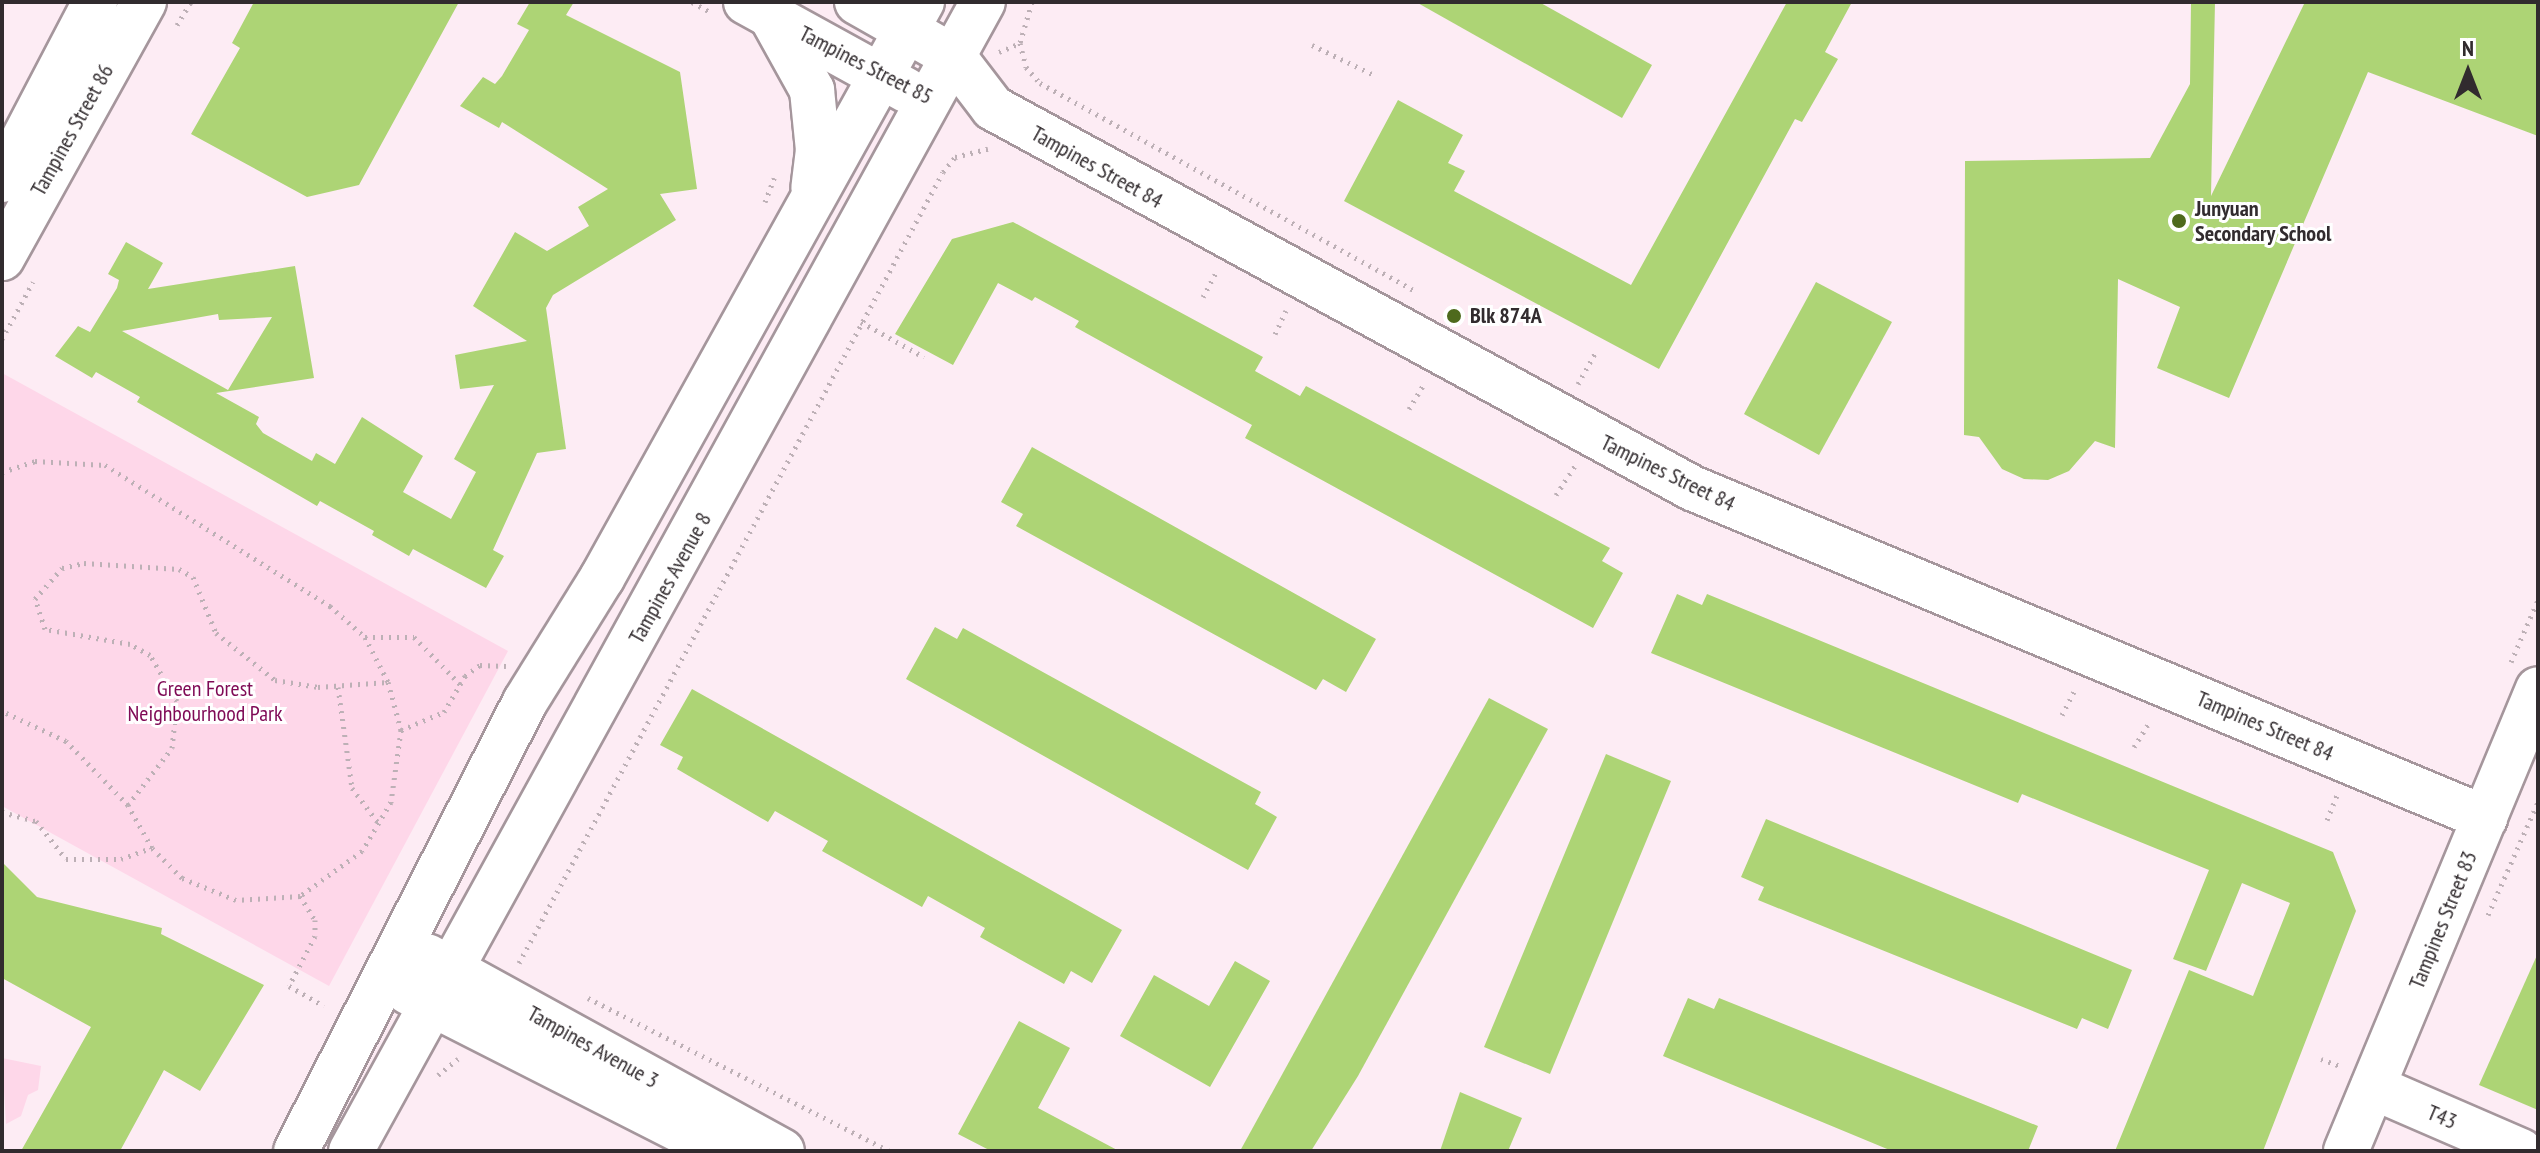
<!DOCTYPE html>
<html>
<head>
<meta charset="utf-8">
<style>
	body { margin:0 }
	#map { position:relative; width:2540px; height:1153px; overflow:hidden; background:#fdecf4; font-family:"PT Sans Narrow",sans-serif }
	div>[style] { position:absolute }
	.green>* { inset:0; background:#fed7e9 }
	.building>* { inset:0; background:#add475 }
	.path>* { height:5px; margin-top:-2.5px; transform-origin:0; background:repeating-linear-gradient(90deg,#bdb0b6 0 2px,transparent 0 8px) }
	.roads { filter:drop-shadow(2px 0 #a5969c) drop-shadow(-2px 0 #a5969c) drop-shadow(0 2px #a5969c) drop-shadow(0 -2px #a5969c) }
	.minor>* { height:44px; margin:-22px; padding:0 22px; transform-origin:22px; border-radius:22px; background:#fff }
	.dots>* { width:22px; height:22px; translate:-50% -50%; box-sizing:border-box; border:4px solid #fff; border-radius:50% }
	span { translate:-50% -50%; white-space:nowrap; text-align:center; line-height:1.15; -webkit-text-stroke:6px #fff; paint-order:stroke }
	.street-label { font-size:22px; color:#312b2e }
	.poi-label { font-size:22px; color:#312b2e; font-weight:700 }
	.left { translate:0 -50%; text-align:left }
	.park-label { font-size:22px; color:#7f0a56 }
	.frame { position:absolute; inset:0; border:4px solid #312b2e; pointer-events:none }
	.north { position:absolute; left:2428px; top:32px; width:80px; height:80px; -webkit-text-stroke:6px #fff; paint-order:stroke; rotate:0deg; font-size:22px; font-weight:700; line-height:32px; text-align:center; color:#312b2e }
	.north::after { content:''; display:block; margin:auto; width:28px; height:36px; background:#312b2e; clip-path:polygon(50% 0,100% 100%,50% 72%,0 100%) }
</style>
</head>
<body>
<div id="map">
	<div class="green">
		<i style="clip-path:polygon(2px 373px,508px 651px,329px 986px,2px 806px)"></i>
		<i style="clip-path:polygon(2px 1058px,41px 1066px,38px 1090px,28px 1095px,21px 1116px,6px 1124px)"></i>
	</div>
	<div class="building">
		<i style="clip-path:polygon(254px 2px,459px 2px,359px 185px,307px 197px,191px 134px,240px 48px,232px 43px)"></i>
		<i style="clip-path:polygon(evenodd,530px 2px,574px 2px,566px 15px,680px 72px,697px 189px,660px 194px,676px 220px,553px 295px,546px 308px,566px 449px,537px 453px,493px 550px,504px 556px,486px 588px,413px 549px,409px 556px,372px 535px,374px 531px,320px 501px,317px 506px,137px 402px,140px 397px,96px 372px,92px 378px,55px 356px,78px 326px,90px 332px,117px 288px,119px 280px,108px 274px,126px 242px,163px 263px,148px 289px,295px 266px,314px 378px,216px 393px,259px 417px,256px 424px,263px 433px,312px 461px,316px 453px,335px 464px,362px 417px,423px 456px,403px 492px,451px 519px,476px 472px,454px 459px,494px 385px,460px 389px,455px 355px,527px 341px,473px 306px,515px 232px,547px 251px,589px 226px,578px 207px,608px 189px,502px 122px,499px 128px,460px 106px,483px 77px,495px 84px,502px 76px,529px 30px,517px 24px,530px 2px,218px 314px,219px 320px,272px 317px,228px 390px,122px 331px,218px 314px)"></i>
		<i style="clip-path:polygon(1416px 2px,1539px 2px,1652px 65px,1622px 118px)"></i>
		<i style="clip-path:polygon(1787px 2px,1852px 2px,1825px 52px,1838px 59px,1802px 122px,1795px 119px,1659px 369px,1344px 201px,1398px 100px,1463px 135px,1448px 163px,1465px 171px,1454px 191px,1631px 285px)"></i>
		<i style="clip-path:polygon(2191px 2px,2215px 2px,2211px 196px,2305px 2px,2538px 2px,2538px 136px,2368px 72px,2229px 398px,2157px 368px,2180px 307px,2118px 279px,2115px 448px,2095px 441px,2069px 471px,2048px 480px,2024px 479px,2002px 469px,1979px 437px,1964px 435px,1965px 161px,2150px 158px,2190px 84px)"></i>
		<i style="clip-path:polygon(1013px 222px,1263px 357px,1255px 371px,1300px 396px,1306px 386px,1610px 548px,1602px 561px,1623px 573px,1593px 628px,1245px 438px,1252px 425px,1075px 327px,1079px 321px,1035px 297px,1032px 301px,998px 283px,953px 365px,895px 334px,952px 239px)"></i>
		<i style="clip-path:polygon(1816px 282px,1892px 322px,1819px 455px,1744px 414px)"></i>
		<i style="clip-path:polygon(1032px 447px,1376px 639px,1346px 692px,1323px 679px,1316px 690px,1016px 526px,1023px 514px,1001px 502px)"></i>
		<i style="clip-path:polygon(1677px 594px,1702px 605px,1707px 594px,2333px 852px,2356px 911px,2263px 1151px,2115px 1151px,2189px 970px,2253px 996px,2290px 903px,2242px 883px,2206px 971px,2173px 959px,2209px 870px,2022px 794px,2018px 803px,1651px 653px)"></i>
		<i style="clip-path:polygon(935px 627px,957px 639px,963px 628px,1261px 792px,1255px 804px,1277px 817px,1248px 870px,906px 679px)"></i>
		<i style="clip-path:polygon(692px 689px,1122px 930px,1092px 983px,1071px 971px,1064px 984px,980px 937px,985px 928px,928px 896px,922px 907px,822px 851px,828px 841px,775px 811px,768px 822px,677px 769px,683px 757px,660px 745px)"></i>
		<i style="clip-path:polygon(1489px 698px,1548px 729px,1358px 1076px,1311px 1151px,1240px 1151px)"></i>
		<i style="clip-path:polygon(1606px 754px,1671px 781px,1550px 1074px,1484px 1047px)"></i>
		<i style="clip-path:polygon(1766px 819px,2132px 970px,2108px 1029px,2082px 1018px,2077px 1029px,1758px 900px,1764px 887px,1741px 877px)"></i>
		<i style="clip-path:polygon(2px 862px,37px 897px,162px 928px,161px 934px,264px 985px,200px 1091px,164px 1070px,120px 1151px,21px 1151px,91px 1027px,2px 978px)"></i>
		<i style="clip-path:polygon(2538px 953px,2538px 1110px,2479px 1085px)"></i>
		<i style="clip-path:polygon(1235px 961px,1270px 981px,1210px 1087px,1120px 1036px,1154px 975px,1209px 1006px)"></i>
		<i style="clip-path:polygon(1688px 998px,1714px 1009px,1719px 998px,2038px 1126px,2028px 1151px,1892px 1151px,1663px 1056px)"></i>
		<i style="clip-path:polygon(1019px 1021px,1070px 1048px,1038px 1108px,1119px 1151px,991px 1151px,958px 1134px)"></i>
		<i style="clip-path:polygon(1460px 1092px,1522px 1118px,1508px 1151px,1440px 1151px)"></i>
	</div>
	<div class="path">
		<i style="left:692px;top:2px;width:23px;rotate:29deg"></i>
		<i style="left:1032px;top:2px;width:43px;rotate:106.3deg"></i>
		<i style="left:1020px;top:43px;width:25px;rotate:76deg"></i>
		<i style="left:1026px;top:67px;width:21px;rotate:49deg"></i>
		<i style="left:1040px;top:83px;width:430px;rotate:29deg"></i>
		<i style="left:177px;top:25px;width:27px;rotate:-59deg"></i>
		<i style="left:1312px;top:45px;width:69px;rotate:25.8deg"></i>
		<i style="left:999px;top:52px;width:23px;rotate:-23deg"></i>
		<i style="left:765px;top:202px;width:26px;rotate:-69deg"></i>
		<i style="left:1203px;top:297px;width:30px;rotate:-62deg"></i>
		<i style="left:861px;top:322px;width:72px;rotate:29.1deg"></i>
		<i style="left:1275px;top:334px;width:26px;rotate:-65deg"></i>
		<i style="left:2px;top:339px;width:65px;rotate:-61.5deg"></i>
		<i style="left:1578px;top:384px;width:35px;rotate:-61deg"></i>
		<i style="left:1409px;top:409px;width:29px;rotate:-59deg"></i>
		<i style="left:2px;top:472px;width:35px;rotate:-18deg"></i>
		<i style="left:35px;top:461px;width:70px;rotate:3.3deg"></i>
		<i style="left:105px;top:465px;width:266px;rotate:32.1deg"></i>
		<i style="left:330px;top:606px;width:47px;rotate:41.5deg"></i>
		<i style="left:365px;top:637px;width:51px;rotate:62.9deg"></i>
		<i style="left:388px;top:682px;width:50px;rotate:74.8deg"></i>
		<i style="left:401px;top:730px;width:73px;rotate:97.9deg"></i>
		<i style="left:391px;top:802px;width:57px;rotate:120.6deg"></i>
		<i style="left:362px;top:851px;width:77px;rotate:144deg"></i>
		<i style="left:300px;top:896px;width:64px;rotate:176.4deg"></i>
		<i style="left:236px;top:900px;width:58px;rotate:-157.8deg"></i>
		<i style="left:182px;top:878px;width:42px;rotate:-135deg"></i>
		<i style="left:152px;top:848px;width:49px;rotate:-119.2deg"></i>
		<i style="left:128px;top:805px;width:89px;rotate:-134.1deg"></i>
		<i style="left:66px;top:741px;width:71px;rotate:-154.9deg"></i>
		<i style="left:1556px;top:495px;width:37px;rotate:-57deg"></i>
		<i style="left:365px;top:637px;width:49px"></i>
		<i style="left:414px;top:637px;width:66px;rotate:45.6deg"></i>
		<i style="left:2511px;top:662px;width:68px;rotate:-66.5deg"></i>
		<i style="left:338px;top:687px;width:102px;rotate:82.1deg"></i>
		<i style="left:352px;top:788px;width:46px;rotate:52.9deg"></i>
		<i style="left:2062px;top:715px;width:28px;rotate:-63deg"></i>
		<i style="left:401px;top:730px;width:47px;rotate:-22.7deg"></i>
		<i style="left:444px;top:712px;width:42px;rotate:-59.7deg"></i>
		<i style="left:465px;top:676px;width:19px;rotate:-36deg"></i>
		<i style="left:480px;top:665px;width:26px;rotate:2deg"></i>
		<i style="left:2134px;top:747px;width:31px;rotate:-58deg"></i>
		<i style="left:128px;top:805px;width:72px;rotate:-52.3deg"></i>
		<i style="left:172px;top:748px;width:47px;rotate:-83.9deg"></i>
		<i style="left:177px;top:701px;width:53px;rotate:-120.4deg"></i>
		<i style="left:150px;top:655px;width:23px;rotate:-151deg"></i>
		<i style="left:130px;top:644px;width:86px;rotate:-170deg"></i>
		<i style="left:45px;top:629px;width:32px;rotate:-108deg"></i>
		<i style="left:35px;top:599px;width:41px;rotate:-48.9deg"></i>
		<i style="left:62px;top:568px;width:23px;rotate:-13deg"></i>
		<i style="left:84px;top:563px;width:95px;rotate:3.6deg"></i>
		<i style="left:179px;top:569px;width:16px;rotate:30deg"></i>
		<i style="left:193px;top:577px;width:61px;rotate:67.7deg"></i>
		<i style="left:216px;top:633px;width:75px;rotate:38.5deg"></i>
		<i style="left:275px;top:680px;width:44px;rotate:9.2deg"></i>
		<i style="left:318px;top:687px;width:70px;rotate:-4.1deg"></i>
		<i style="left:2px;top:812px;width:35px;rotate:15deg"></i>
		<i style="left:36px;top:821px;width:48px;rotate:51.7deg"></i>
		<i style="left:66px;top:859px;width:55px"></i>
		<i style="left:121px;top:859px;width:33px;rotate:-20deg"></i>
		<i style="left:2327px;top:820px;width:27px;rotate:-68deg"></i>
		<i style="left:300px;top:896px;width:28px;rotate:58deg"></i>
		<i style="left:315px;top:920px;width:16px;rotate:90deg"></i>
		<i style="left:315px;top:936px;width:56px;rotate:117.5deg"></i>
		<i style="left:289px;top:986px;width:40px;rotate:29.7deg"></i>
		<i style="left:2488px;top:915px;width:124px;rotate:-66.1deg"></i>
		<i style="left:519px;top:963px;width:897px;rotate:-61.81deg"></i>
		<i style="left:943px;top:172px;width:19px;rotate:-51deg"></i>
		<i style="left:955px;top:157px;width:34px;rotate:-14deg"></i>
		<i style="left:588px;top:998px;width:338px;rotate:26.9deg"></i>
		<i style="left:2321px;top:1059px;width:23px;rotate:20deg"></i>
		<i style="left:438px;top:1075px;width:26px;rotate:-39deg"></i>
	</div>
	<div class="roads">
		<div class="minor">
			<i style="left:746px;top:2px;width:183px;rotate:28.8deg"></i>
			<i style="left:857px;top:2px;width:112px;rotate:29.6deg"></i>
			<i style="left:954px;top:57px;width:64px;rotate:52.6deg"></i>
			<i style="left:993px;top:108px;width:796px;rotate:28.53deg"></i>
			<i style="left:1692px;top:488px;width:859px;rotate:22.59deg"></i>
			<i style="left:771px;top:16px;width:85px;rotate:61deg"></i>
			<i style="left:812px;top:90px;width:60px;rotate:84.3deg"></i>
			<i style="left:818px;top:150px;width:38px;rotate:97deg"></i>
			<i style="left:2px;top:180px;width:201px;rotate:-62.4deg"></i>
			<i style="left:2px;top:258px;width:293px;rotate:-61deg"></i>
			<i style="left:427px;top:956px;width:405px;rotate:28.8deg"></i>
			<i style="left:408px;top:992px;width:351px;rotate:26.9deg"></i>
			<i style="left:2373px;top:1087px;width:161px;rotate:23.4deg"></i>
			<i style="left:296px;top:1151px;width:504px;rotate:-62.98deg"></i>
			<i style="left:525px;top:702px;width:146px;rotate:-58.2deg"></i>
			<i style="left:602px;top:578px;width:659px;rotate:-60.95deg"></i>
			<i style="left:351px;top:1151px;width:1311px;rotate:-61.19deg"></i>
			<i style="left:2346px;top:1151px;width:500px;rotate:-67.43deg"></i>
		</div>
	</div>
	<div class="dots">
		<i style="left:2179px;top:221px;background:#4e6a1d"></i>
		<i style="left:1454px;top:316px;background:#4e6a1d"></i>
	</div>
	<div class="street-label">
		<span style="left:866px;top:65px;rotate:27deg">Tampines Street 85</span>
		<span style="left:72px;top:130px;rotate:-61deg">Tampines Street 86</span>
		<span style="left:1097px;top:167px;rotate:29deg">Tampines Street 84</span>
		<span style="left:1668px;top:473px;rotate:26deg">Tampines Street 84</span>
		<span style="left:670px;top:578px;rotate:-61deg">Tampines Avenue 8</span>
		<span style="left:2265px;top:726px;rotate:23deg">Tampines Street 84</span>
		<span style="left:2443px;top:920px;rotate:-68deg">Tampines Street 83</span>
		<span style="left:593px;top:1047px;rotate:29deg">Tampines Avenue 3</span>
		<span style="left:2442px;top:1117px;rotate:23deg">T43</span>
	</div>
	<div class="poi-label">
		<span class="left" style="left:2195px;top:221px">Junyuan<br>Secondary School</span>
		<span class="left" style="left:1470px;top:316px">Blk 874A</span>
	</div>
	<div class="park-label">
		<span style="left:205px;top:701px">Green Forest<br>Neighbourhood Park</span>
	</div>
	<div class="frame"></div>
	<div class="north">N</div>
</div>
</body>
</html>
